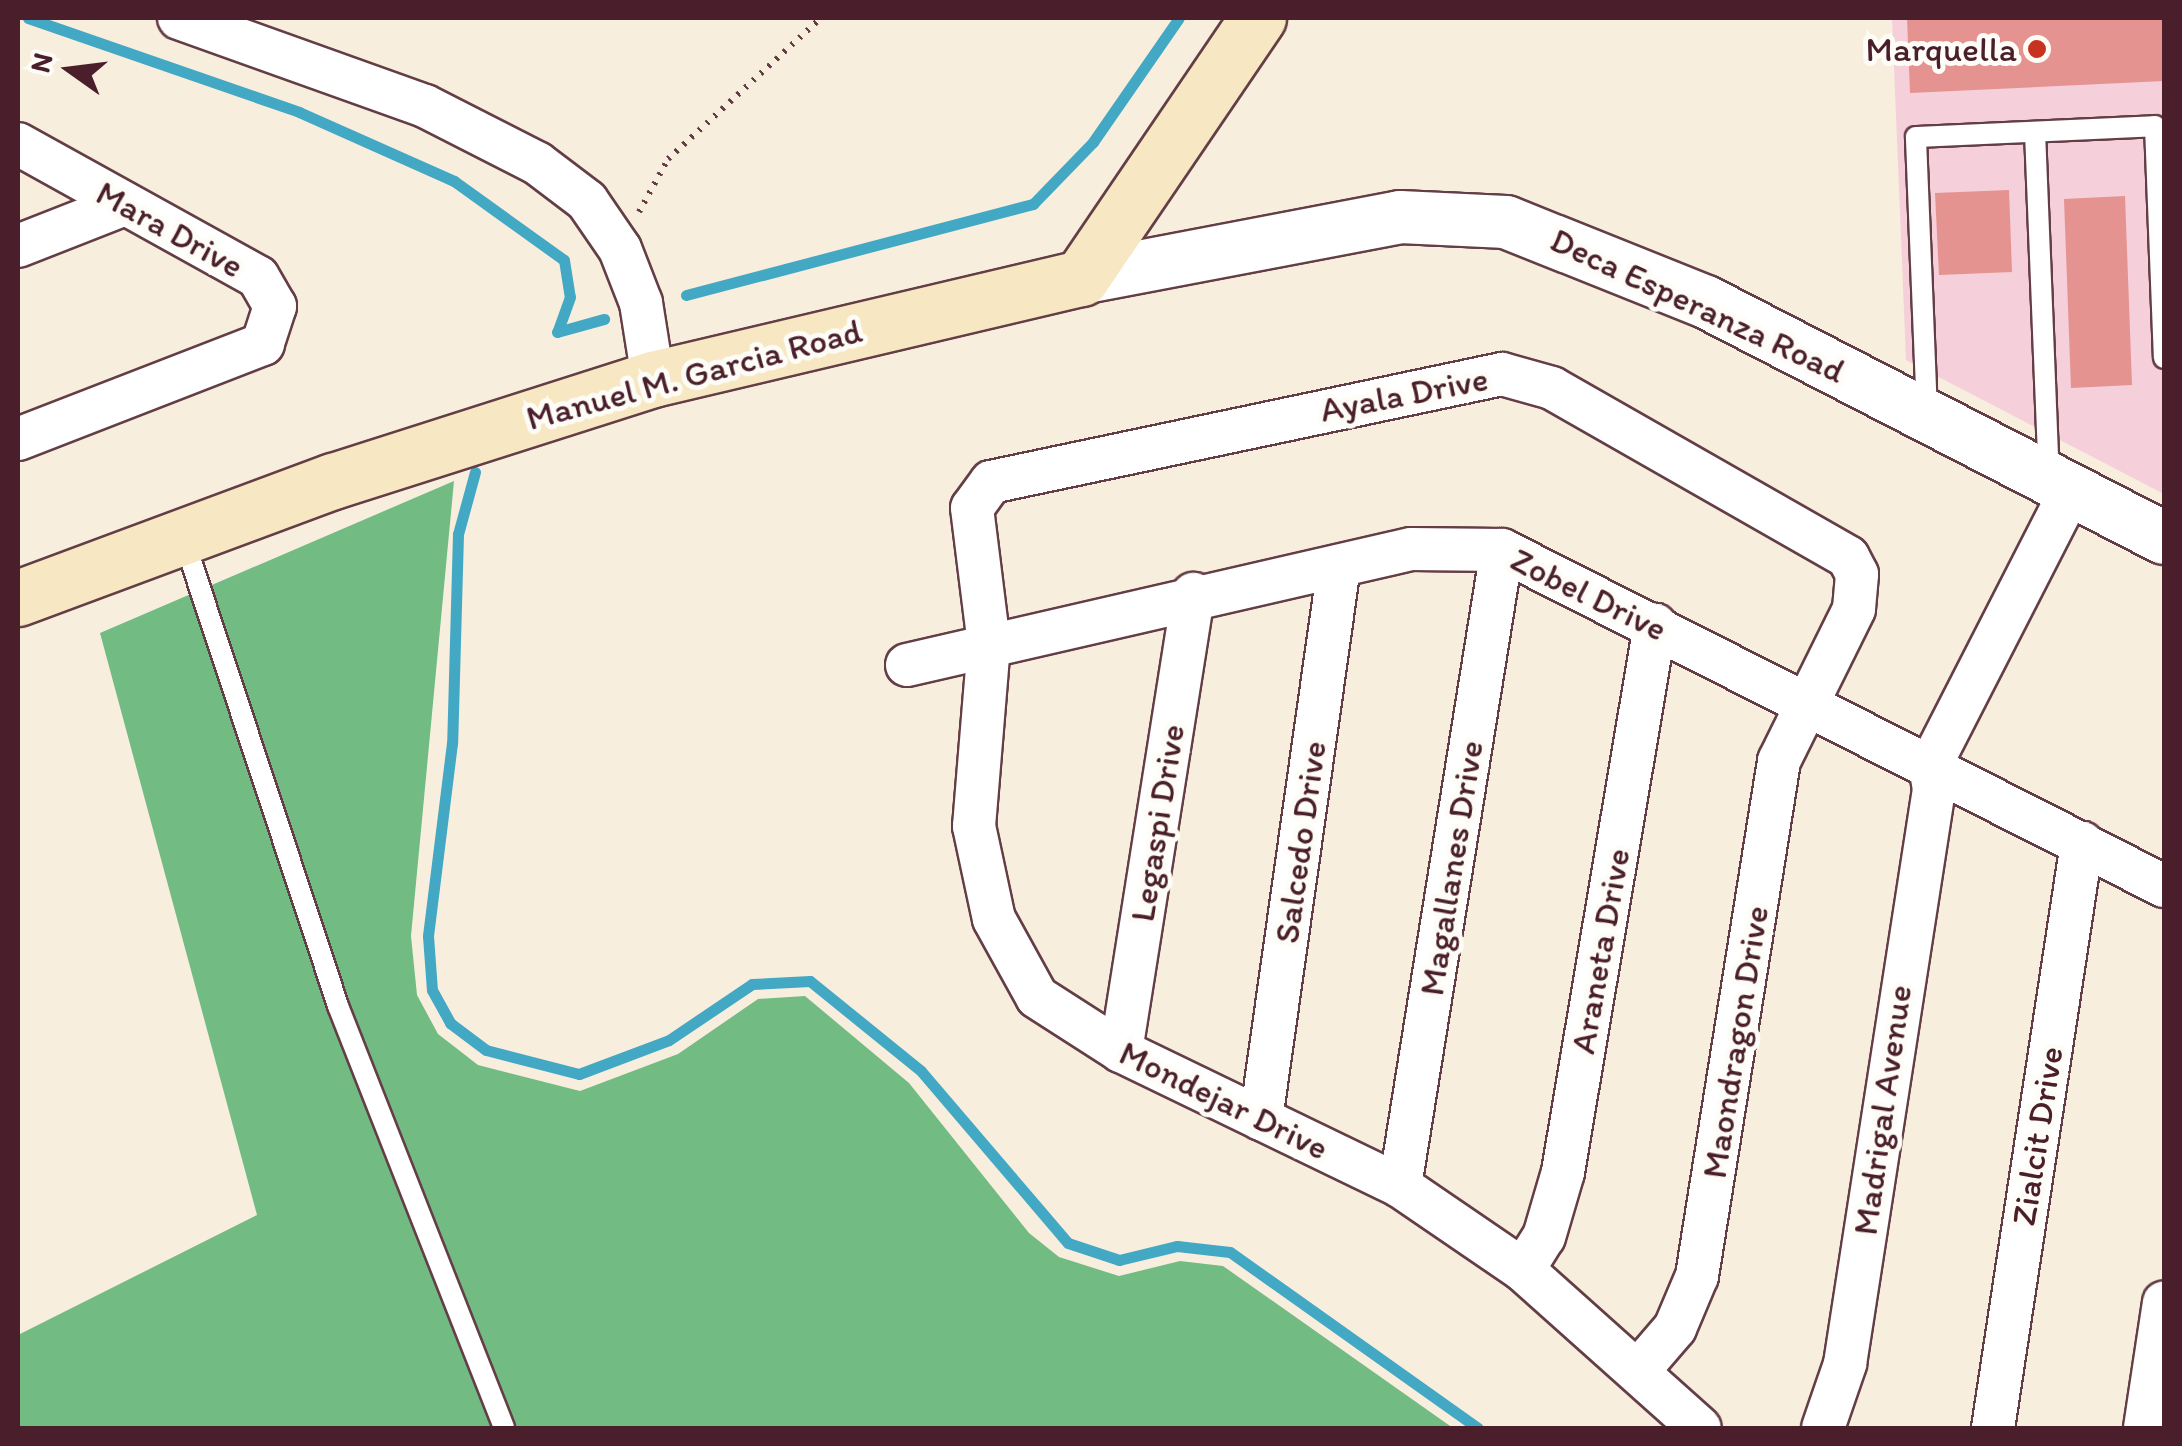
<!DOCTYPE html>
<html>
<head>
<meta charset="utf-8">
<style>
	body { margin:0 }
	#map { position:relative; width:2182px; height:1446px; overflow:hidden; background:#f8eedd; font-family:Itim,sans-serif }
	div>[style] { position:absolute }
	.built>* { inset:0; background:#f5cfda }
	.forest>* { inset:0; background:#72bc83 }
	.stream>* { height:11px; margin:-5.5px; padding:0 5.5px; transform-origin:5.5px; border-radius:5.5px; background:#43a8c3 }
	.building>* { inset:0; background:#e49390 }
	.path>* { height:6px; margin-top:-3px; transform-origin:0; background:repeating-linear-gradient(90deg,#643e46 0 2.5px,transparent 0 10.5px) }
	.roads { filter:drop-shadow(2px 0 #643e46) drop-shadow(-2px 0 #643e46) drop-shadow(0 2px #643e46) drop-shadow(0 -2px #643e46) }
	.service>* { height:20px; margin:-10px; padding:0 10px; transform-origin:10px; border-radius:10px; background:#fff }
	.minor>* { height:42px; margin:-21px; padding:0 21px; transform-origin:21px; border-radius:21px; background:#fff }
	.tertiary>* { height:52px; margin:-26px; padding:0 26px; transform-origin:26px; border-radius:26px; background:#fff }
	.secondary>* { height:55px; margin:-27.5px; padding:0 27.5px; transform-origin:27.5px; border-radius:27.5px; background:#f7e8c3 }
	.dots>* { width:28px; height:28px; translate:-50% -50%; box-sizing:border-box; border:5px solid #fdfcf7; border-radius:50% }
	span { translate:-50% -50%; white-space:nowrap; text-align:center; line-height:1.15; -webkit-text-stroke:10px #fdfcf7; paint-order:stroke }
	.poi-label { font-size:35px; color:#4a1f2b }
	.right { translate:-100% -50%; text-align:right }
	.street-label { font-size:35px; color:#4a1f2b }
	.frame { position:absolute; inset:0; border:20px solid #4a1f2b; pointer-events:none }
	.north { position:absolute; left:20px; top:20px; width:100px; height:100px; -webkit-text-stroke:8px #fdfcf7; paint-order:stroke; rotate:284deg; font-size:28px; font-weight:700; line-height:40px; text-align:center; color:#4a1f2b }
	.north::after { content:''; display:block; margin:auto; width:35px; height:45px; background:#4a1f2b; clip-path:polygon(50% 0,100% 100%,50% 72%,0 100%) }
</style>
</head>
<body>
<div id="map">
	<div class="built">
		<i style="clip-path:polygon(1892px 18px,2164px 18px,2164px 494px,1906px 360px)"></i>
	</div>
	<div class="forest">
		<i style="clip-path:polygon(454px 481px,411px 936px,417px 995px,438px 1034px,478px 1065px,580px 1091px,678px 1054px,758px 999px,805px 996px,909px 1083px,1029px 1233px,1059px 1257px,1119px 1276px,1180px 1261px,1223px 1266px,1453px 1428px,18px 1428px,18px 1335px,257px 1215px,100px 633px)"></i>
	</div>
	<div class="stream">
		<i style="left:28px;top:18px;width:287px;rotate:19.1deg"></i>
		<i style="left:299px;top:112px;width:170px;rotate:24deg"></i>
		<i style="left:454px;top:181px;width:135px;rotate:35.7deg"></i>
		<i style="left:564px;top:260px;width:37px;rotate:81deg"></i>
		<i style="left:570px;top:297px;width:37px;rotate:110deg"></i>
		<i style="left:686px;top:295px;width:359px;rotate:-14.7deg"></i>
		<i style="left:1033px;top:204px;width:86px;rotate:-45.9deg"></i>
		<i style="left:1093px;top:142px;width:151px;rotate:-55.3deg"></i>
		<i style="left:557px;top:332px;width:49px;rotate:-15.5deg"></i>
		<i style="left:475px;top:472px;width:64px;rotate:105.3deg"></i>
		<i style="left:458px;top:534px;width:209px;rotate:91.6deg"></i>
		<i style="left:452px;top:743px;width:194px;rotate:97.1deg"></i>
		<i style="left:428px;top:936px;width:54px;rotate:85.8deg"></i>
		<i style="left:432px;top:990px;width:38px;rotate:61deg"></i>
		<i style="left:450px;top:1023px;width:45px;rotate:36.9deg"></i>
		<i style="left:486px;top:1050px;width:96px;rotate:14.5deg"></i>
		<i style="left:579px;top:1074px;width:96px;rotate:-20.7deg"></i>
		<i style="left:669px;top:1040px;width:100px;rotate:-34deg"></i>
		<i style="left:752px;top:984px;width:58px;rotate:-3deg"></i>
		<i style="left:810px;top:981px;width:143px;rotate:39deg"></i>
		<i style="left:921px;top:1071px;width:226px;rotate:49.5deg"></i>
		<i style="left:1068px;top:1243px;width:54px;rotate:18.4deg"></i>
		<i style="left:1119px;top:1260px;width:60px;rotate:-13.6deg"></i>
		<i style="left:1177px;top:1246px;width:53px;rotate:6.5deg"></i>
		<i style="left:1230px;top:1252px;width:304px;rotate:35.4deg"></i>
	</div>
	<div class="building">
		<i style="clip-path:polygon(1907px 18px,2164px 18px,2164px 81px,1910px 93px)"></i>
		<i style="clip-path:polygon(2009px 190px,2012px 272px,1939px 275px,1935px 193px)"></i>
		<i style="clip-path:polygon(2125px 196px,2132px 385px,2071px 388px,2064px 199px)"></i>
	</div>
	<div class="path">
		<i style="left:639px;top:212px;width:60px;rotate:-61.3deg"></i>
		<i style="left:668px;top:159px;width:208px;rotate:-42.7deg"></i>
	</div>
	<div class="roads">
		<div class="service">
			<i style="left:2035px;top:132px;width:344px;rotate:87.7deg"></i>
			<i style="left:1927px;top:413px;width:276px;rotate:-92.3deg"></i>
			<i style="left:1916px;top:137px;width:239px;rotate:-2.6deg"></i>
			<i style="left:2155px;top:126px;width:232px;rotate:87.8deg"></i>
			<i style="left:183px;top:537px;width:494px;rotate:71.7deg"></i>
			<i style="left:338px;top:1006px;width:453px;rotate:68.5deg"></i>
		</div>
		<div class="minor">
			<i style="left:179px;top:18px;width:261px;rotate:19.7deg"></i>
			<i style="left:425px;top:106px;width:126px;rotate:27deg"></i>
			<i style="left:537px;top:163px;width:63px;rotate:37.2deg"></i>
			<i style="left:587px;top:201px;width:58px;rotate:55.5deg"></i>
			<i style="left:620px;top:249px;width:58px;rotate:68.7deg"></i>
			<i style="left:641px;top:303px;width:77px;rotate:81deg"></i>
			<i style="left:18px;top:144px;width:274px;rotate:29deg"></i>
			<i style="left:258px;top:277px;width:34px;rotate:60deg"></i>
			<i style="left:275px;top:306px;width:40px;rotate:108deg"></i>
			<i style="left:263px;top:344px;width:263px;rotate:158.8deg"></i>
			<i style="left:18px;top:246px;width:115px;rotate:-21.4deg"></i>
			<i style="left:907px;top:665px;width:517px;rotate:-12.96deg"></i>
			<i style="left:1411px;top:549px;width:91px;rotate:0.6deg"></i>
			<i style="left:1502px;top:550px;width:742px;rotate:26.91deg"></i>
			<i style="left:1121px;top:1051px;width:463px;rotate:-81deg"></i>
			<i style="left:1261px;top:1119px;width:558px;rotate:-81.97deg"></i>
			<i style="left:1400px;top:1186px;width:644px;rotate:-80.89deg"></i>
			<i style="left:1523px;top:1270px;width:39px;rotate:-58deg"></i>
			<i style="left:1544px;top:1237px;width:68px;rotate:-73.7deg"></i>
			<i style="left:1563px;top:1172px;width:555px;rotate:-80.45deg"></i>
			<i style="left:1638px;top:1371px;width:57px;rotate:-49.3deg"></i>
			<i style="left:1675px;top:1328px;width:56px;rotate:-67.1deg"></i>
			<i style="left:1697px;top:1276px;width:521px;rotate:-80.95deg"></i>
			<i style="left:1779px;top:761px;width:169px;rotate:-63.7deg"></i>
			<i style="left:1854px;top:609px;width:35px;rotate:-85deg"></i>
			<i style="left:1857px;top:574px;width:19px;rotate:-118deg"></i>
			<i style="left:1848px;top:557px;width:341px;rotate:-150.3deg"></i>
			<i style="left:1552px;top:388px;width:52px;rotate:-164.4deg"></i>
			<i style="left:1502px;top:374px;width:522px;rotate:168.07deg"></i>
			<i style="left:991px;top:482px;width:32px;rotate:126deg"></i>
			<i style="left:972px;top:508px;width:137px;rotate:82.9deg"></i>
			<i style="left:989px;top:644px;width:183px;rotate:94.7deg"></i>
			<i style="left:974px;top:826px;width:95px;rotate:77.9deg"></i>
			<i style="left:994px;top:919px;width:89px;rotate:61.1deg"></i>
			<i style="left:1037px;top:997px;width:100px;rotate:32.7deg"></i>
			<i style="left:1121px;top:1051px;width:310px;rotate:25.8deg"></i>
			<i style="left:1400px;top:1186px;width:149px;rotate:34.3deg"></i>
			<i style="left:1523px;top:1270px;width:237px;rotate:41.8deg"></i>
			<i style="left:1823px;top:1428px;width:68px;rotate:-71deg"></i>
			<i style="left:1845px;top:1364px;width:582px;rotate:-81.2deg"></i>
			<i style="left:1934px;top:789px;width:23px;rotate:-100deg"></i>
			<i style="left:1930px;top:766px;width:310px;rotate:-62.9deg"></i>
			<i style="left:1993px;top:1428px;width:592px;rotate:-81.35deg"></i>
			<i style="left:2145px;top:1428px;width:127px;rotate:-81.4deg"></i>
		</div>
		<div class="tertiary">
			<i style="left:1081px;top:278px;width:325px;rotate:-10.8deg"></i>
			<i style="left:1400px;top:217px;width:106px;rotate:2.7deg"></i>
			<i style="left:1506px;top:222px;width:215px;rotate:21.8deg"></i>
			<i style="left:1706px;top:302px;width:515px;rotate:27.26deg"></i>
		</div>
		<div class="secondary">
			<i style="left:18px;top:598px;width:336px;rotate:-20.4deg"></i>
			<i style="left:333px;top:481px;width:336px;rotate:-17.7deg"></i>
			<i style="left:653px;top:379px;width:440px;rotate:-13.3deg"></i>
			<i style="left:1081px;top:278px;width:315px;rotate:-55.8deg"></i>
		</div>
	</div>
	<div class="dots">
		<i style="left:2037px;top:49px;background:#c8321e"></i>
	</div>
	<div class="poi-label">
		<span class="right" style="left:2017px;top:49px">Marquella</span>
	</div>
	<div class="street-label">
		<span style="left:170px;top:229px;rotate:29deg">Mara Drive</span>
		<span style="left:1698px;top:305px;rotate:25deg">Deca Esperanza Road</span>
		<span style="left:694px;top:374px;rotate:-15deg">Manuel M. Garcia Road</span>
		<span style="left:1404px;top:394px;rotate:-11deg">Ayala Drive</span>
		<span style="left:1589px;top:594px;rotate:26deg">Zobel Drive</span>
		<span style="left:1157px;top:823px;rotate:-81deg">Legaspi Drive</span>
		<span style="left:1300px;top:842px;rotate:-82deg">Salcedo Drive</span>
		<span style="left:1451px;top:868px;rotate:-81deg">Magallanes Drive</span>
		<span style="left:1600px;top:951px;rotate:-80deg">Araneta Drive</span>
		<span style="left:1735px;top:1042px;rotate:-81deg">Maondragon Drive</span>
		<span style="left:1224px;top:1100px;rotate:26deg">Mondejar Drive</span>
		<span style="left:1882px;top:1110px;rotate:-82deg">Madrigal Avenue</span>
		<span style="left:2037px;top:1136px;rotate:-81deg">Zialcit Drive</span>
	</div>
	<div class="frame"></div>
	<div class="north">N</div>
</div>
</body>
</html>
